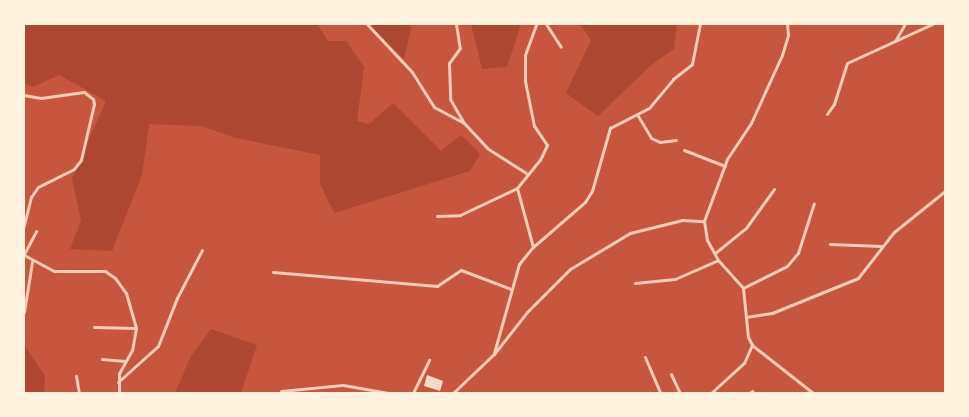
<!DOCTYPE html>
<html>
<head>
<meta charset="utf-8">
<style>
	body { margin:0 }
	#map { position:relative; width:969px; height:417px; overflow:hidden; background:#c8553d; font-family:Commissioner,sans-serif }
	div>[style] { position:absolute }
	.green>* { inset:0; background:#ae4732 }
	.building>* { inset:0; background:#f7dbc8 }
	.minor>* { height:3px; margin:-1.5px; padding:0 1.5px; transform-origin:1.5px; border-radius:1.5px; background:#f1ccb7 }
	span { translate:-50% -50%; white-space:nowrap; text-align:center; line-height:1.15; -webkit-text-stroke:5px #fff3e0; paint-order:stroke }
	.frame { position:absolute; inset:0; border:25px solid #fff3e0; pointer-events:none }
</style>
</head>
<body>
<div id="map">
	<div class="green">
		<i style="clip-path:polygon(24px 24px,317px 24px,328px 41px,346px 41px,364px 67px,357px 121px,369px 124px,393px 103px,441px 151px,461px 135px,480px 154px,470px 171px,334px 213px,320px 184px,320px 155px,236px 138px,201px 126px,149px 124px,142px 175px,112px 251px,70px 249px,81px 221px,72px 178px,106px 101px,59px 75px,33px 87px,24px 83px)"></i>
		<i style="clip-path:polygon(367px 24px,409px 24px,411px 28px,404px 59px)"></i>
		<i style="clip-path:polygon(471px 24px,521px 24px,507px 67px,482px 69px)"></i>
		<i style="clip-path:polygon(580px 24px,677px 24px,674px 49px,650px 66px,598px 116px,566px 93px,591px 40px)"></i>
		<i style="clip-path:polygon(211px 329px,257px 345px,241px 393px,175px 393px,191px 356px)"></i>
		<i style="clip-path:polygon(24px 345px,45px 376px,44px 393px,24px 393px)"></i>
	</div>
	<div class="building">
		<i style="clip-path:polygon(427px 375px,443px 381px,440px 391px,424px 386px)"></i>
	</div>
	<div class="minor">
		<i style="left:367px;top:24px;width:66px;rotate:46.8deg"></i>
		<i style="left:412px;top:72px;width:41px;rotate:57.8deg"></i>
		<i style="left:434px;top:107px;width:34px;rotate:28deg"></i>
		<i style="left:464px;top:123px;width:34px;rotate:47deg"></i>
		<i style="left:487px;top:148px;width:46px;rotate:32.7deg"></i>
		<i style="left:456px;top:24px;width:24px;rotate:81deg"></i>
		<i style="left:460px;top:48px;width:19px;rotate:126deg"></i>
		<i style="left:449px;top:63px;width:36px;rotate:88deg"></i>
		<i style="left:450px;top:99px;width:28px;rotate:60deg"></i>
		<i style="left:546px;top:24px;width:27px;rotate:57deg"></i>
		<i style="left:895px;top:41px;width:20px;rotate:-60deg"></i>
		<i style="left:24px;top:95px;width:17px;rotate:10deg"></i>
		<i style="left:41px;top:98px;width:43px;rotate:-7.9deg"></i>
		<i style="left:84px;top:92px;width:11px;rotate:38deg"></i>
		<i style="left:93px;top:99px;width:5px;rotate:79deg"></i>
		<i style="left:94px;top:104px;width:57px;rotate:103.1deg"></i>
		<i style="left:81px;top:160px;width:11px;rotate:128deg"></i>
		<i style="left:74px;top:169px;width:40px;rotate:153.4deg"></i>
		<i style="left:38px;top:187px;width:12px;rotate:125deg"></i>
		<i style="left:31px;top:197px;width:30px;rotate:104deg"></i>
		<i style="left:827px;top:114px;width:12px;rotate:-55deg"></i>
		<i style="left:834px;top:104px;width:43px;rotate:-72.4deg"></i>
		<i style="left:847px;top:63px;width:94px;rotate:-24.6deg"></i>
		<i style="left:638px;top:116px;width:26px;rotate:59deg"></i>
		<i style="left:651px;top:138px;width:10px;rotate:24deg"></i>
		<i style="left:660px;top:142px;width:16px;rotate:-7deg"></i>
		<i style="left:684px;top:150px;width:44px;rotate:21.3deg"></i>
		<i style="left:437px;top:216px;width:23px;rotate:-2deg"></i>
		<i style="left:460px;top:215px;width:63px;rotate:-25.3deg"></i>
		<i style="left:704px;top:221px;width:19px;rotate:81deg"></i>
		<i style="left:707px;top:240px;width:23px;rotate:61deg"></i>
		<i style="left:718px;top:260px;width:38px;rotate:48deg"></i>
		<i style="left:743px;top:288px;width:49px;rotate:84.2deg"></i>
		<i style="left:748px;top:337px;width:9px;rotate:63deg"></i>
		<i style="left:752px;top:345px;width:78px;rotate:38.2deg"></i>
		<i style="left:830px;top:244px;width:52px;rotate:2.2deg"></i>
		<i style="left:533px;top:247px;width:61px;rotate:-105.2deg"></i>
		<i style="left:517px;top:188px;width:36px;rotate:-51deg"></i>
		<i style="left:540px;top:160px;width:17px;rotate:-65deg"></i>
		<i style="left:547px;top:145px;width:23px;rotate:-124deg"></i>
		<i style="left:534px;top:126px;width:46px;rotate:-101.3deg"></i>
		<i style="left:525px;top:81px;width:26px;rotate:-90deg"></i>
		<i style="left:525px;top:55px;width:33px;rotate:-70deg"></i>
		<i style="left:715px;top:253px;width:40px;rotate:-39deg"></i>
		<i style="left:746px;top:228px;width:48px;rotate:-54.3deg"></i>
		<i style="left:24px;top:254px;width:26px;rotate:-62deg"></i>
		<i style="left:24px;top:255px;width:34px;rotate:28deg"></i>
		<i style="left:54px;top:271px;width:51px"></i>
		<i style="left:105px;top:271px;width:12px;rotate:35deg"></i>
		<i style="left:115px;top:278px;width:19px;rotate:54deg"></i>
		<i style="left:126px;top:293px;width:36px;rotate:74deg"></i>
		<i style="left:136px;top:328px;width:22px;rotate:100deg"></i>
		<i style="left:132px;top:350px;width:26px;rotate:119deg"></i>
		<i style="left:119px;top:373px;width:20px;rotate:90deg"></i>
		<i style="left:273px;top:272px;width:165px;rotate:4.9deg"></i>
		<i style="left:437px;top:286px;width:29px;rotate:-34deg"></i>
		<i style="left:461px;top:270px;width:53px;rotate:20.8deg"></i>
		<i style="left:635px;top:283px;width:40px;rotate:-5.7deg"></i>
		<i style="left:675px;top:279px;width:47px;rotate:-23.8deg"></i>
		<i style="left:743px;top:288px;width:49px;rotate:-26.6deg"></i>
		<i style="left:787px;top:266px;width:17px;rotate:-50deg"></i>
		<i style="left:798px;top:253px;width:52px;rotate:-72.3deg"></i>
		<i style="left:24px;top:312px;width:51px;rotate:-80.9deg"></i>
		<i style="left:746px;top:317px;width:26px;rotate:-9deg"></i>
		<i style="left:772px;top:313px;width:93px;rotate:-22.1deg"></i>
		<i style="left:858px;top:278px;width:58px;rotate:-52deg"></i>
		<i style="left:894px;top:232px;width:65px;rotate:-38.8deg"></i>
		<i style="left:94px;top:327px;width:42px;rotate:1.4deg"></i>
		<i style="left:494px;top:353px;width:92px;rotate:-74.3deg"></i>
		<i style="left:519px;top:264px;width:22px;rotate:-51deg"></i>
		<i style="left:533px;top:247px;width:69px;rotate:-40.9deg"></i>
		<i style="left:585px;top:202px;width:13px;rotate:-58deg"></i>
		<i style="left:592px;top:191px;width:66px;rotate:-74.1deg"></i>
		<i style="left:610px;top:128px;width:44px;rotate:-27.1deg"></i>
		<i style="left:649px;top:108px;width:38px;rotate:-50deg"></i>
		<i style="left:673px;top:79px;width:24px;rotate:-38deg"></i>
		<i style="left:692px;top:64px;width:41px;rotate:-78.7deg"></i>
		<i style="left:645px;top:357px;width:39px;rotate:67deg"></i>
		<i style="left:102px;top:359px;width:23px;rotate:5deg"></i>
		<i style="left:671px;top:374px;width:21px;rotate:65deg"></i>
		<i style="left:76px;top:376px;width:17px;rotate:80deg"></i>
		<i style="left:118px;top:382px;width:54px;rotate:-42deg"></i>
		<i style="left:158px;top:346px;width:52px;rotate:-68.4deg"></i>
		<i style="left:177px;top:298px;width:54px;rotate:-62.5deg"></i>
		<i style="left:281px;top:391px;width:62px;rotate:-5.5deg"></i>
		<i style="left:343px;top:385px;width:46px;rotate:10.1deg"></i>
		<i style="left:413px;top:393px;width:37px;rotate:-64deg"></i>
		<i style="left:453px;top:393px;width:57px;rotate:-43.6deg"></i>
		<i style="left:494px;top:354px;width:53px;rotate:-51.8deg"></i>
		<i style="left:527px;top:312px;width:61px;rotate:-45deg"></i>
		<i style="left:570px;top:269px;width:70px;rotate:-31deg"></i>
		<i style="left:630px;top:233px;width:54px;rotate:-14deg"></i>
		<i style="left:682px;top:220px;width:22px;rotate:3deg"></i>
		<i style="left:704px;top:221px;width:66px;rotate:-69.6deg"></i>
		<i style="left:727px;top:159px;width:43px;rotate:-56.3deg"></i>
		<i style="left:751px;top:123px;width:75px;rotate:-65.5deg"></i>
		<i style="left:782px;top:55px;width:21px;rotate:-73deg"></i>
		<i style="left:788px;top:35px;width:11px;rotate:-95deg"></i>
		<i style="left:711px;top:393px;width:45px;rotate:-42.3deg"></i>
		<i style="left:744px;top:363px;width:20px;rotate:-66deg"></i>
		<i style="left:749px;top:393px;width:4px;rotate:-27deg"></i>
	</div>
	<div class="frame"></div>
</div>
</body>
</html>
